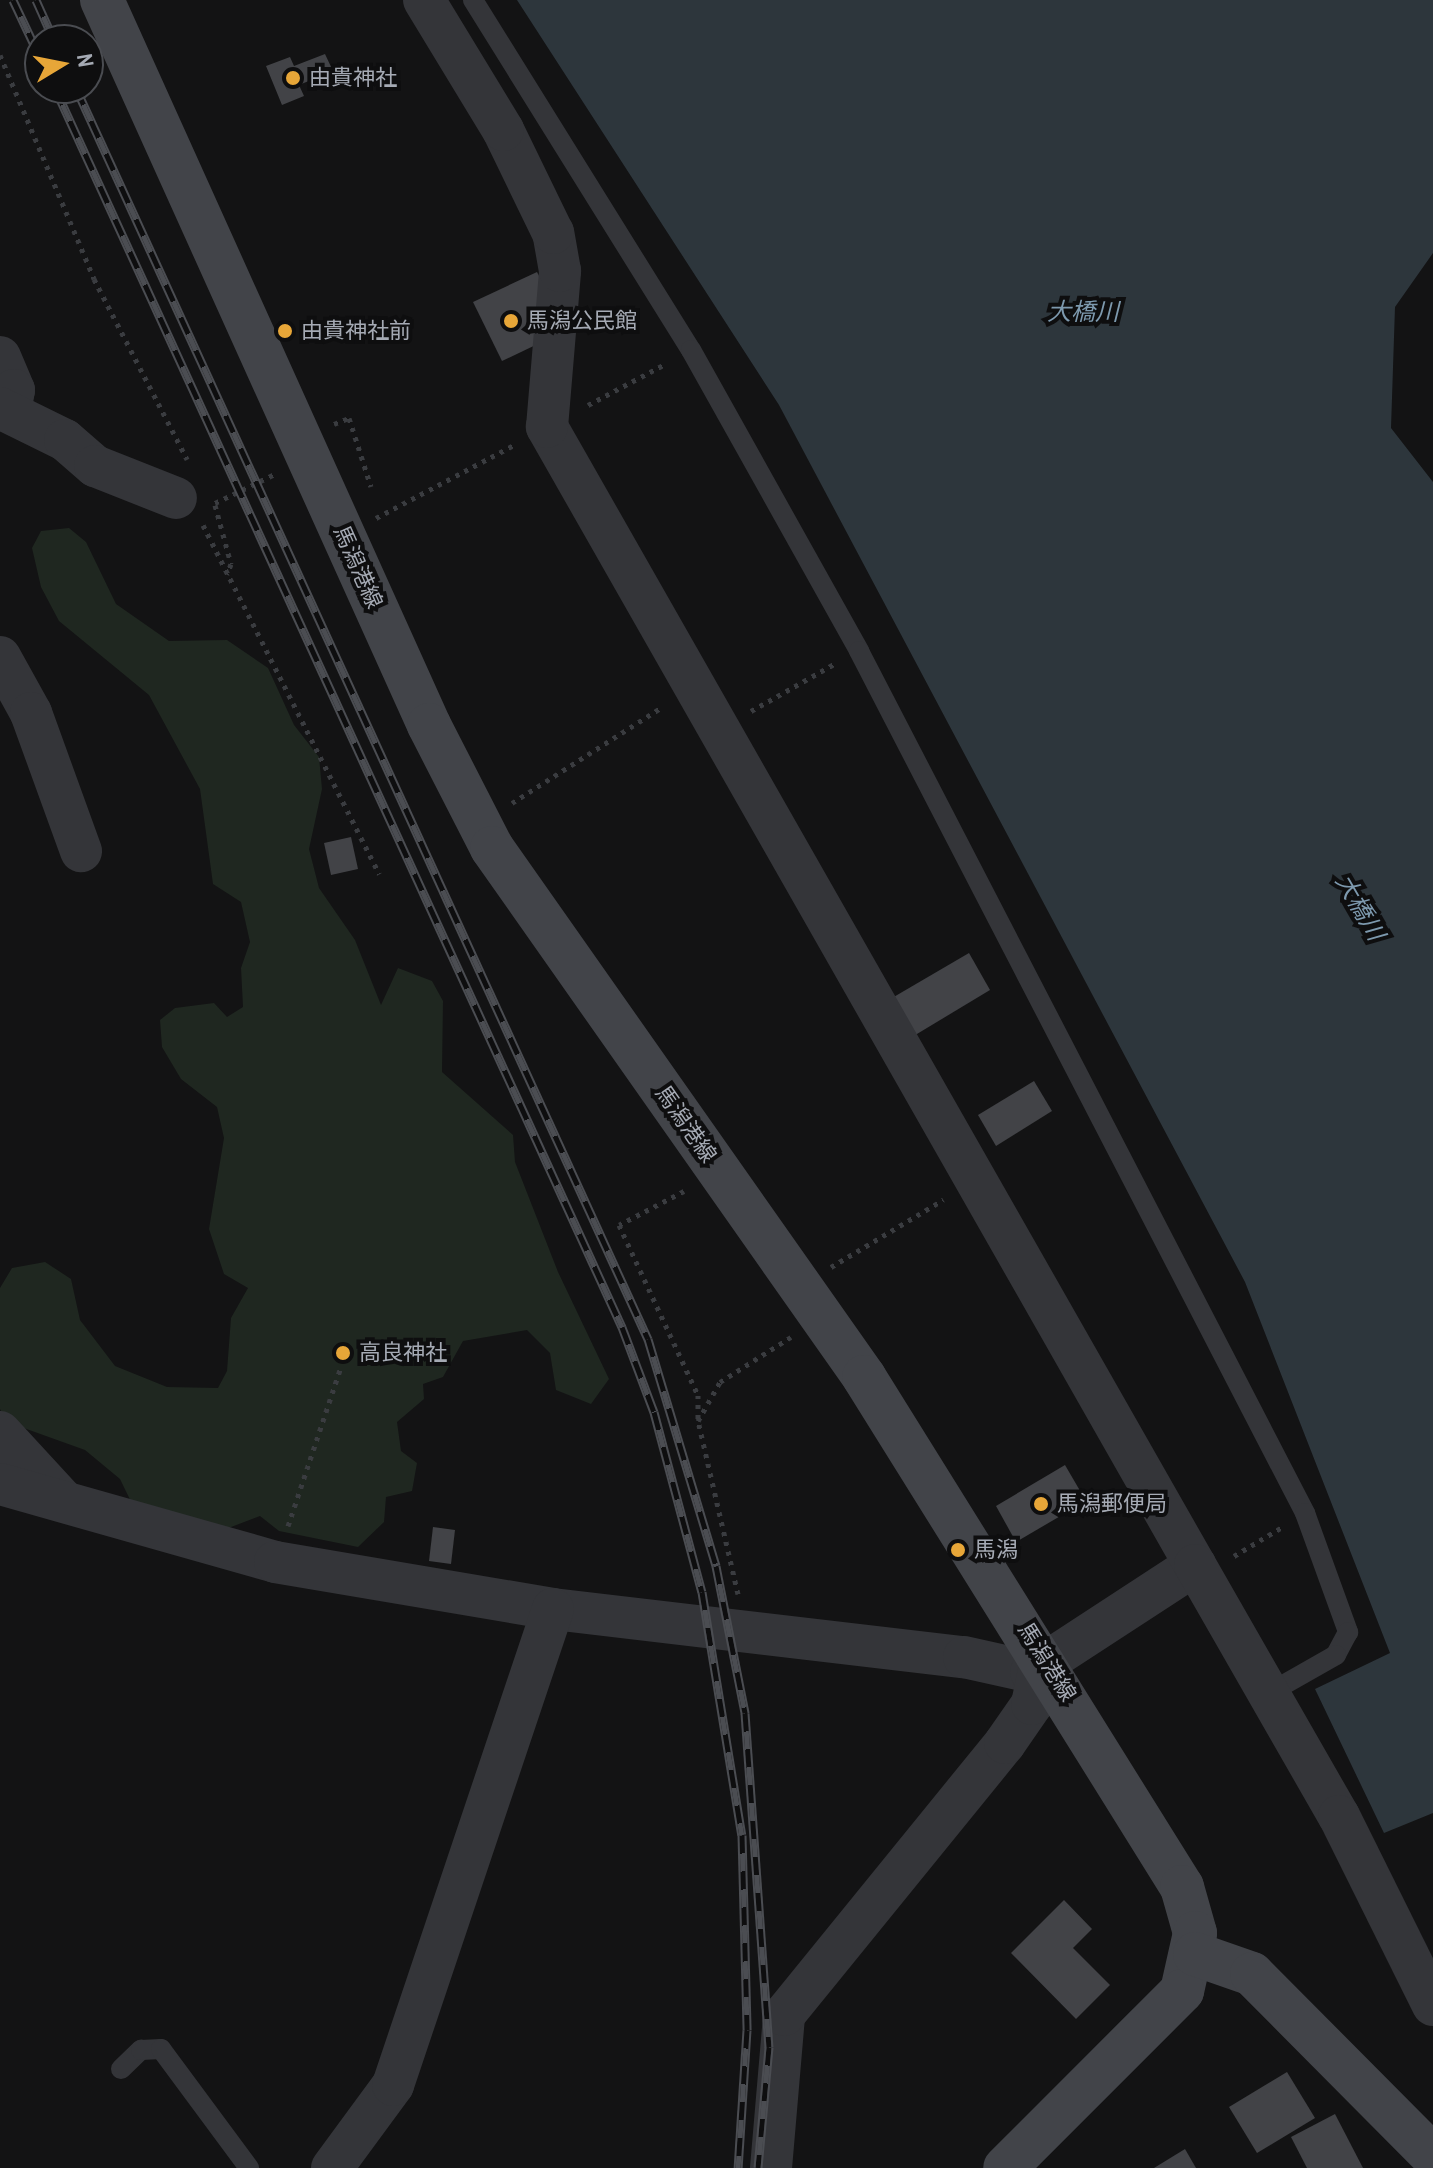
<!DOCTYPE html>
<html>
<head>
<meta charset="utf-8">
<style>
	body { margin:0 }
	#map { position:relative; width:1433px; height:2168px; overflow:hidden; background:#131314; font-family:"Archivo Narrow","Noto Sans JP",sans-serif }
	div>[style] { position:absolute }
	.green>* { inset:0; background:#1f2720 }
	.water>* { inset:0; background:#2d363c }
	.building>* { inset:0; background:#424347 }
	.path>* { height:5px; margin-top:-2.5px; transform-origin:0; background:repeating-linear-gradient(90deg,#3a3c40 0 4px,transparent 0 10px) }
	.lane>* { height:20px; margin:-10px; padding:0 10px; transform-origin:10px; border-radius:10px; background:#343539 }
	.street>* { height:42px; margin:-21px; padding:0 21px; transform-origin:21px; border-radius:21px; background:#343539 }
	.secondary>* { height:44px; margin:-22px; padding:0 22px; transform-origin:22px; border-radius:22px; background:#424449 }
	.rail>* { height:9px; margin-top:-4.5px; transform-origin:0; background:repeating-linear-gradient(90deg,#0e0e0f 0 18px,#4b4d52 0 36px); box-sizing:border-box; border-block:2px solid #4b4d52 }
	.dots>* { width:22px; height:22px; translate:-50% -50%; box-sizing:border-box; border:4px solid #0e0e0f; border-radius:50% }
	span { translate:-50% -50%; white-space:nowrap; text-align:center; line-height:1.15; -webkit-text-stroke:8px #0e0e0f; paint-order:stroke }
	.poi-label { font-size:22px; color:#a5aab4 }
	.left { translate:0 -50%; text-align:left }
	.street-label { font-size:22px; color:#a5aab4 }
	.water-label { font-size:24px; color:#7d99ae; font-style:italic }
	.north { position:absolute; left:24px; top:24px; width:80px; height:80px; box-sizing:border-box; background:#0e0e0f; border:2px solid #4a4c51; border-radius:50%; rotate:80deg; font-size:22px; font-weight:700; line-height:32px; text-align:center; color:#a5aab4 }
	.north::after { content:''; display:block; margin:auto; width:28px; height:36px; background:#e7a638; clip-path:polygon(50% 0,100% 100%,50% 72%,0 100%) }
</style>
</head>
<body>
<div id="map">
	<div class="green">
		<i style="clip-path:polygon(69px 528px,86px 542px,116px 604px,169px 641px,227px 640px,268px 668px,294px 725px,319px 757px,322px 789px,309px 849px,319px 888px,355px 940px,381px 1005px,398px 968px,432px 981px,443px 1001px,442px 1072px,513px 1135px,515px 1162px,558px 1272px,609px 1379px,591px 1404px,556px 1390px,550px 1353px,527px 1330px,463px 1341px,443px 1377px,423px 1384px,424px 1399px,397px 1422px,401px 1451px,417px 1463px,412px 1491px,386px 1497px,384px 1522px,358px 1547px,279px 1531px,260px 1516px,218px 1532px,136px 1512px,120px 1479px,85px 1450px,7px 1422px,0 1409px,0 1288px,12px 1268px,45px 1262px,71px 1279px,80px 1320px,115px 1366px,167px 1387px,218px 1388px,227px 1371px,231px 1318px,248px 1288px,224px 1274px,209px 1229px,224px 1138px,217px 1107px,181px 1079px,162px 1047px,160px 1020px,175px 1008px,214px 1003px,227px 1017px,243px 1007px,241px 968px,250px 942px,241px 902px,213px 884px,200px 789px,149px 695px,59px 621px,41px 587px,32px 548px,41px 531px)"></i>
	</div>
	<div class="water">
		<i style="clip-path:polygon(517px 0,1433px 0,1433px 253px,1395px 307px,1391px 428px,1433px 482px,1433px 1813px,1384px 1833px,1315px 1689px,1390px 1653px,1245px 1282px,779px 405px)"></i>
	</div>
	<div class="building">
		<i style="clip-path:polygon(325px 54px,333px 71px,299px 85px,304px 96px,282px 105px,266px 66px,290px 57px,294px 66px)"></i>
		<i style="clip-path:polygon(537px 272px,550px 297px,544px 341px,502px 361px,473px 302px)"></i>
		<i style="clip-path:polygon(351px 837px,358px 869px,331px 875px,324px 843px)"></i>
		<i style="clip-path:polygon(969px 953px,990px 990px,902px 1043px,880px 1005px)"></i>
		<i style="clip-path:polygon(1034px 1081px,1052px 1111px,996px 1146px,978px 1115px)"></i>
		<i style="clip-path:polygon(1065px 1465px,1086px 1501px,1016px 1542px,996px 1506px)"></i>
		<i style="clip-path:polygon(433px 1527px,455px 1530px,451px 1564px,429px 1561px)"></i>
		<i style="clip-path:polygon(1064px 1900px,1092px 1929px,1073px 1948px,1110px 1985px,1076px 2019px,1011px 1953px)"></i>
		<i style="clip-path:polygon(1287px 2072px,1315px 2118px,1257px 2153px,1229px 2107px)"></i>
		<i style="clip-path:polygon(1335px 2114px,1363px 2168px,1307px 2168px,1291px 2137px)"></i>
		<i style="clip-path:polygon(1185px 2149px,1196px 2168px,1154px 2168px)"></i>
	</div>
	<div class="path">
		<i style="left:0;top:55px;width:243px;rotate:67.2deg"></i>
		<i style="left:94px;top:279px;width:203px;rotate:62.7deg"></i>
		<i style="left:588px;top:405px;width:89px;rotate:-28deg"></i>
		<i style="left:334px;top:424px;width:16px;rotate:-22deg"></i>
		<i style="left:349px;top:418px;width:72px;rotate:72.3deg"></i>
		<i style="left:215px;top:503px;width:67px;rotate:-25.8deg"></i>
		<i style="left:215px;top:505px;width:61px;rotate:74.8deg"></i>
		<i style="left:231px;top:564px;width:11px;rotate:112deg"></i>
		<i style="left:376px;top:518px;width:158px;rotate:-27.9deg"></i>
		<i style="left:203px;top:525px;width:391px;rotate:63.2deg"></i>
		<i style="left:751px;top:711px;width:98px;rotate:-29.5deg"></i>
		<i style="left:512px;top:803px;width:178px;rotate:-32.6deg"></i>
		<i style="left:684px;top:1191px;width:73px;rotate:152.4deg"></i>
		<i style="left:619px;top:1225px;width:187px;rotate:65.1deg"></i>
		<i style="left:698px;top:1395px;width:25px;rotate:90deg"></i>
		<i style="left:831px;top:1267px;width:131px;rotate:-30.9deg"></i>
		<i style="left:288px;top:1526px;width:168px;rotate:-71.6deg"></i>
		<i style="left:1234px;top:1556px;width:58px;rotate:-31deg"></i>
		<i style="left:738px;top:1594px;width:178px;rotate:-103deg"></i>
		<i style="left:698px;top:1421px;width:45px;rotate:-60.6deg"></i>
		<i style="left:720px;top:1382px;width:84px;rotate:-32.4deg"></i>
	</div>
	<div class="lane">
		<i style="left:473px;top:0;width:412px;rotate:58.1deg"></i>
		<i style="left:691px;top:350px;width:345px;rotate:60.8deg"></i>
		<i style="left:859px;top:651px;width:971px;rotate:62.64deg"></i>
		<i style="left:1305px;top:1513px;width:127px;rotate:70.1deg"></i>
		<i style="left:1348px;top:1632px;width:26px;rotate:118deg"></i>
		<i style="left:1336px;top:1655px;width:75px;rotate:150.4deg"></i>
		<i style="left:121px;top:2069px;width:28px;rotate:-44deg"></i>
		<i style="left:141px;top:2050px;width:20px;rotate:-3deg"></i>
		<i style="left:161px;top:2049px;width:148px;rotate:53.5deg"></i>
	</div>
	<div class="street">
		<i style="left:0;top:357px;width:36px;rotate:67deg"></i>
		<i style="left:14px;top:390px;width:23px;rotate:100deg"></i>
		<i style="left:0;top:408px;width:72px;rotate:26.2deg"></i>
		<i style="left:65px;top:440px;width:40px;rotate:41deg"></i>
		<i style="left:95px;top:466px;width:87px;rotate:21.6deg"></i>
		<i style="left:0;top:657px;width:64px;rotate:61deg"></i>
		<i style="left:31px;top:713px;width:147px;rotate:70.1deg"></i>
		<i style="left:0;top:1432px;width:90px;rotate:47.3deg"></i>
		<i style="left:0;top:1484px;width:286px;rotate:15.8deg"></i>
		<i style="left:275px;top:1562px;width:282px;rotate:9.6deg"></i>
		<i style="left:553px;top:1609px;width:414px;rotate:6.7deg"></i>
		<i style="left:964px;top:1657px;width:69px;rotate:12.6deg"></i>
		<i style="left:1031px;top:1672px;width:196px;rotate:-33.1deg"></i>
		<i style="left:1195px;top:1565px;width:1310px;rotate:-119.66deg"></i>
		<i style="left:547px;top:427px;width:157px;rotate:-85.2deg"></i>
		<i style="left:560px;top:271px;width:39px;rotate:-100deg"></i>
		<i style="left:553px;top:233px;width:114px;rotate:-115.9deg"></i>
		<i style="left:503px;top:130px;width:152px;rotate:-121.3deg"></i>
		<i style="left:1195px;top:1565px;width:289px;rotate:60.2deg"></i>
		<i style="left:1339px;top:1816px;width:211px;rotate:63.6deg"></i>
		<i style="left:332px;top:2168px;width:103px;rotate:-53.7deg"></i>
		<i style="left:393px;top:2085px;width:502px;rotate:-71.42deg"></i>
		<i style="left:771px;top:2168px;width:154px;rotate:-85.1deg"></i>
		<i style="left:784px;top:2015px;width:350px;rotate:-50.9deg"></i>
		<i style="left:1005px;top:1743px;width:47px;rotate:-55.3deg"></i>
		<i style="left:1032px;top:1704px;width:34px;rotate:-78deg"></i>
	</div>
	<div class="secondary">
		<i style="left:102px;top:0;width:795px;rotate:65.72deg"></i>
		<i style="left:429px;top:725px;width:138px;rotate:62.9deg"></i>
		<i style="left:492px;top:848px;width:647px;rotate:54.88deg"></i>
		<i style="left:864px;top:1377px;width:601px;rotate:58.06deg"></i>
		<i style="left:1182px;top:1887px;width:48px;rotate:74.2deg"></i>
		<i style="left:1195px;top:1933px;width:59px;rotate:102.6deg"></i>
		<i style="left:1182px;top:1991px;width:250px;rotate:135deg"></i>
		<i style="left:1195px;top:1954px;width:60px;rotate:19.3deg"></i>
		<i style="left:1252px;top:1974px;width:257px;rotate:45.2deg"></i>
	</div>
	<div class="rail">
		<i style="left:13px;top:0;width:63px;rotate:64.7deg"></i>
		<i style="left:36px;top:0;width:44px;rotate:65.8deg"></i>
		<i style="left:55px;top:88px;width:1363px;rotate:65.41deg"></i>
		<i style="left:622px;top:1327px;width:91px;rotate:69.4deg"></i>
		<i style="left:654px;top:1412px;width:186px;rotate:75.1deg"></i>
		<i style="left:702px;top:1592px;width:246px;rotate:80.7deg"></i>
		<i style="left:742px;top:1835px;width:195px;rotate:88.5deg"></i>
		<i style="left:747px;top:2030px;width:138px;rotate:93.7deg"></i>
		<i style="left:76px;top:88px;width:1376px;rotate:65.43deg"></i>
		<i style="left:648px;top:1339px;width:237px;rotate:73.3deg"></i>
		<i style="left:716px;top:1566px;width:150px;rotate:78.8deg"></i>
		<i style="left:745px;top:1713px;width:335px;rotate:85.9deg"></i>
		<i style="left:769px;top:2047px;width:121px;rotate:95.2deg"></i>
	</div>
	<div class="dots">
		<i style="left:293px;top:78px;background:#e7a638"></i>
		<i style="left:511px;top:321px;background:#e7a638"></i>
		<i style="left:285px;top:331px;background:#e7a638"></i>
		<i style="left:343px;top:1353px;background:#e7a638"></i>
		<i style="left:1041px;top:1504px;background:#e7a638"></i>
		<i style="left:958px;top:1550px;background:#e7a638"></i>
	</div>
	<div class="poi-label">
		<span class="left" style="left:309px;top:78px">由貴神社</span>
		<span class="left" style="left:527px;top:321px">馬潟公民館</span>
		<span class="left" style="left:301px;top:331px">由貴神社前</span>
		<span class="left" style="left:359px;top:1353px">高良神社</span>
		<span class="left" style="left:1057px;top:1504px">馬潟郵便局</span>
		<span class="left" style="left:974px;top:1550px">馬潟</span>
	</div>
	<div class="street-label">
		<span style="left:358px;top:567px;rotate:66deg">馬潟港線</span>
		<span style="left:686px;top:1124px;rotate:55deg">馬潟港線</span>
		<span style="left:1047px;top:1662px;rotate:58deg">馬潟港線</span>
	</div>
	<div class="water-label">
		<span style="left:1083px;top:312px">大橋川</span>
		<span style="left:1360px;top:907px;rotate:60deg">大橋川</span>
	</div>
	<div class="north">N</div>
</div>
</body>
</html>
